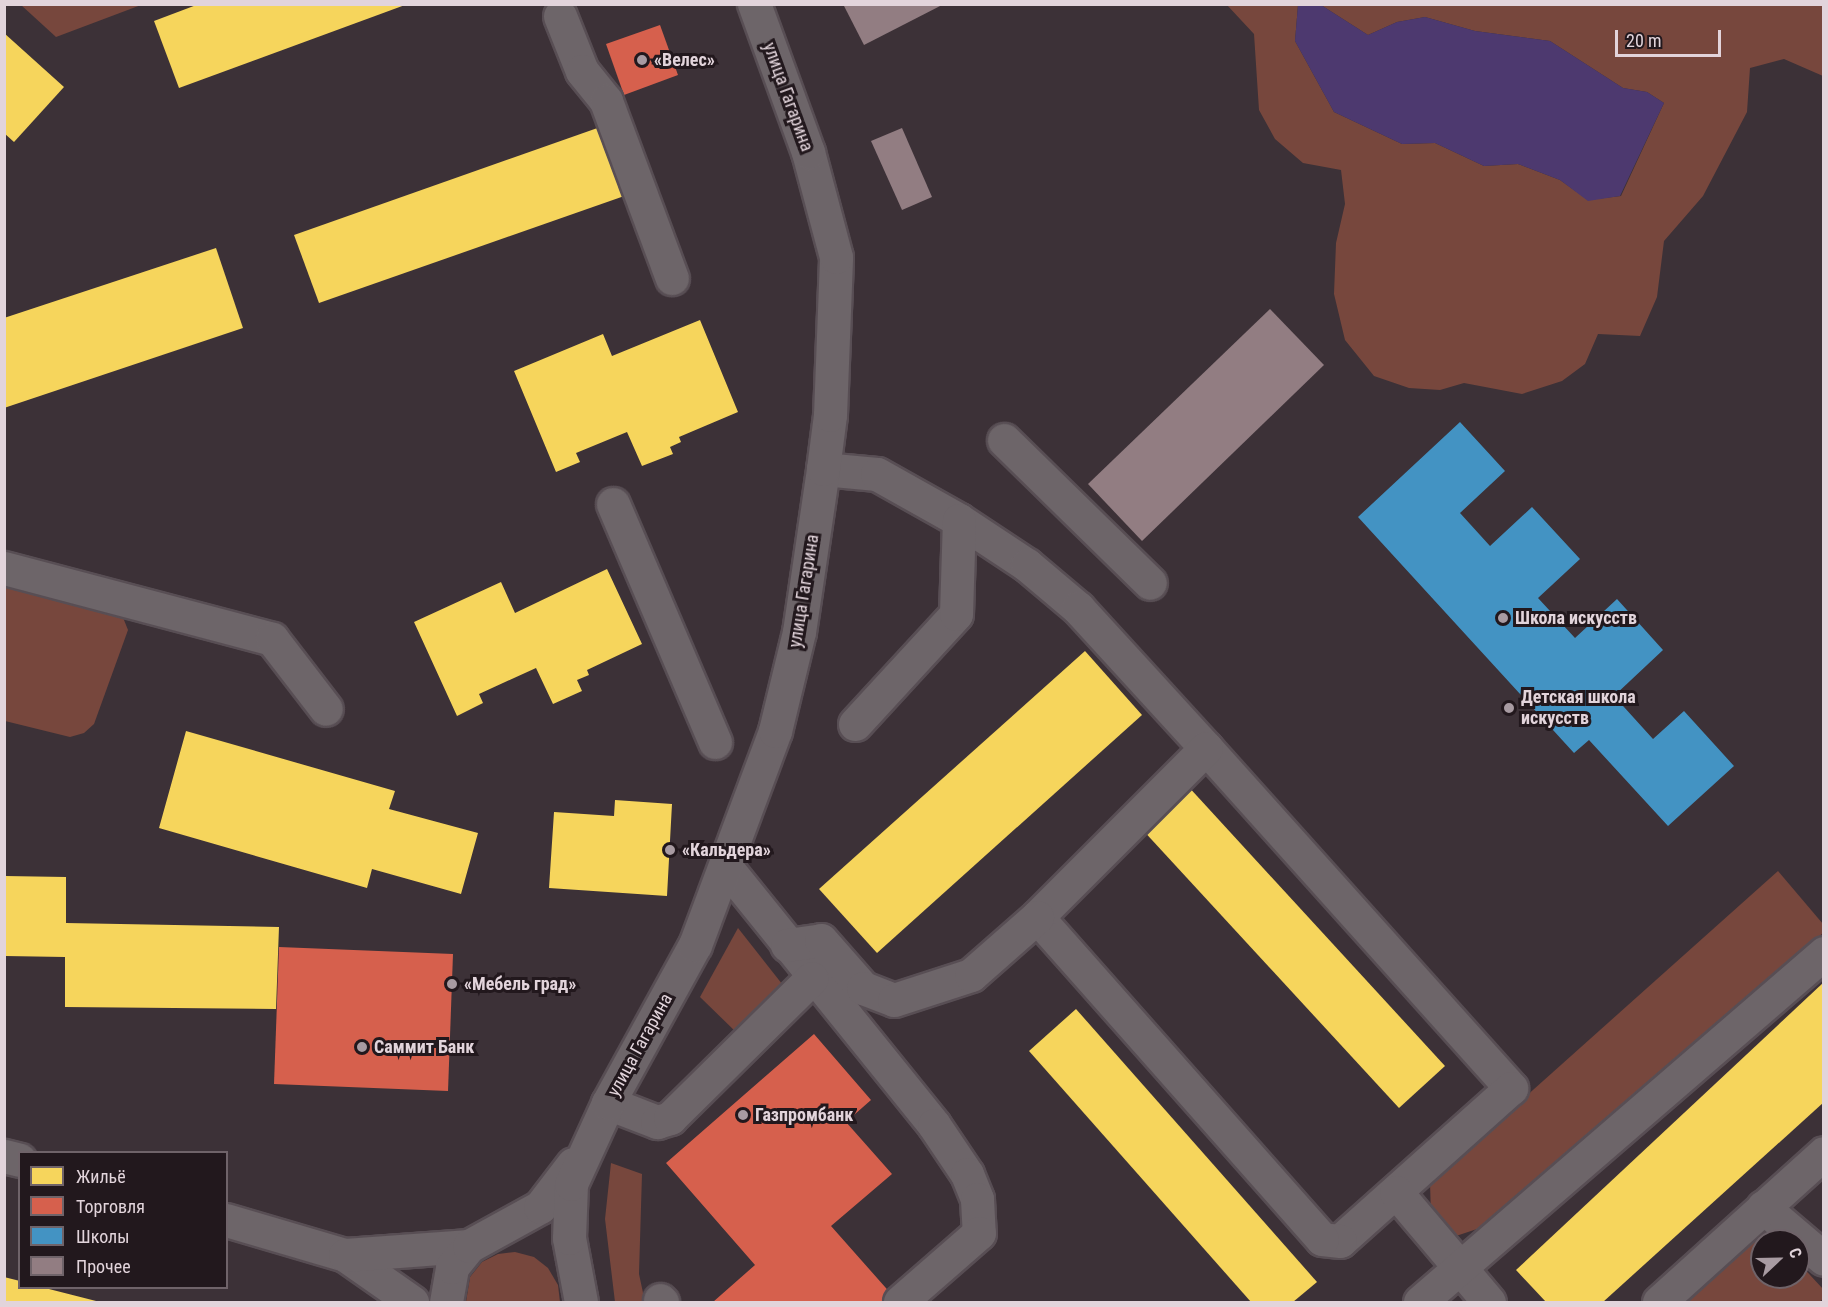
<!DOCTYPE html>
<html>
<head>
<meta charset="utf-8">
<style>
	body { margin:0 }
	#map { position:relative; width:1828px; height:1307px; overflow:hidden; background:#3c3137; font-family:"Roboto Condensed",sans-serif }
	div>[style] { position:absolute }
	.green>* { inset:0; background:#77473d }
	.water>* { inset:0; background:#4d396f }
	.homes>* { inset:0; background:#f6d55c }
	.shops>* { inset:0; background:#d6604d }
	.schools>* { inset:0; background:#4393c3 }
	.building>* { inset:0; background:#927d82 }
	.roads { filter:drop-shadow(2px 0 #584e54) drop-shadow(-2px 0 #584e54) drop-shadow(0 2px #584e54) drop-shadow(0 -2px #584e54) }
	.minor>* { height:33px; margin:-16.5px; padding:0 16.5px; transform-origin:16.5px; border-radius:16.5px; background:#6d6569 }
	.dots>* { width:16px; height:16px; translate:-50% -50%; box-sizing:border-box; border:3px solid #22181d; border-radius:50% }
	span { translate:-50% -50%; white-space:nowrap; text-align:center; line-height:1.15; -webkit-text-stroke:6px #22181d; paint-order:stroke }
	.poi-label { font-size:18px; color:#e2d4db; font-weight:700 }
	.left { translate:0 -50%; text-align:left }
	.street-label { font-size:18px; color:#e2d4db }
	.frame { position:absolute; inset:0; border:6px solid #e2d4db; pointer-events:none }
	.legend { position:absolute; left:18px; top:1151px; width:210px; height:138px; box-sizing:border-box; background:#22181d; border:2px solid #6f6369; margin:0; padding:8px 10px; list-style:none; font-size:18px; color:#e2d4db }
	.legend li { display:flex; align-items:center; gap:12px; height:30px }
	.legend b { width:30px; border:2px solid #6f6369 }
	.north { position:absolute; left:1750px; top:1229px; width:60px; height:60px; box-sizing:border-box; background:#22181d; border:2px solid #6f6369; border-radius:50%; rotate:68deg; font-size:16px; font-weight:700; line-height:24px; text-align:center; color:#e2d4db }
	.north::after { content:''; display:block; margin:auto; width:21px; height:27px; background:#a89ba2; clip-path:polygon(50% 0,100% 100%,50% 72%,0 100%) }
	.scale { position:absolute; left:1615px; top:30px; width:106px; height:27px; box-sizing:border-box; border:3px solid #e2d4db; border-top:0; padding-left:8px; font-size:18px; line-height:21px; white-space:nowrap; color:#e2d4db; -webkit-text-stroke:4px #22181d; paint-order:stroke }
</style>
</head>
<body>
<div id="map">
	<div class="green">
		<i style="clip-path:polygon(21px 5px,141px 5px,56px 37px)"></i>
		<i style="clip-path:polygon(1227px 5px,1298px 5px,1295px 41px,1334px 112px,1402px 144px,1435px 143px,1484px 166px,1518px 164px,1560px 180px,1588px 200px,1621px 196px,1664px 103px,1647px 92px,1623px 88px,1550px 41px,1475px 31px,1425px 17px,1397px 22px,1368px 35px,1321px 5px,1823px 5px,1823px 76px,1784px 59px,1750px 68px,1747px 112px,1703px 196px,1664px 241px,1657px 297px,1640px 336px,1598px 334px,1585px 364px,1562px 381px,1522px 394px,1464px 383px,1440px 390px,1409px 388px,1374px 376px,1345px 340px,1334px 294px,1336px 243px,1345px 204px,1341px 170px,1303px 163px,1275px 139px,1259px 110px,1254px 34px)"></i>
		<i style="clip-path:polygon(4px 580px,122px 615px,128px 630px,94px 724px,84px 733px,70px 737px,5px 721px)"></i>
		<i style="clip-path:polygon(1778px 871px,1823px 924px,1823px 933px,1477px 1229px,1456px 1236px,1443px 1229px,1431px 1215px,1430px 1182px)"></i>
		<i style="clip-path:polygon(738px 928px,786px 989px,739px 1035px,700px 997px)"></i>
		<i style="clip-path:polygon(611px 1163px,642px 1174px,639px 1274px,645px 1302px,615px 1302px,605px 1219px)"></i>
		<i style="clip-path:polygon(1761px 1236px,1778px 1241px,1762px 1241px,1762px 1277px,1798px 1277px,1798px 1262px,1823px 1289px,1823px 1299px,1819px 1302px,1681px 1302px,1747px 1240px)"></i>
		<i style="clip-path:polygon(515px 1252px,534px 1257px,548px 1268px,558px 1285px,560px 1302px,466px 1302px,470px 1277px,482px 1262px,498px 1254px)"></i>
	</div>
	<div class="water">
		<i style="clip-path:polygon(1298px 5px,1321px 5px,1368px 35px,1397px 22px,1425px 17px,1475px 31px,1550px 41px,1623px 88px,1647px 92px,1664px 103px,1620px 196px,1588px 201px,1560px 180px,1518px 164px,1484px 166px,1435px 143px,1402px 144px,1334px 112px,1295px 41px)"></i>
	</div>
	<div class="homes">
		<i style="clip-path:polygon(199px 4px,405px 4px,405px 5px,179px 88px,154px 21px)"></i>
		<i style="clip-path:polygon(4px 33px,64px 87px,14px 142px,4px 133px)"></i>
		<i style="clip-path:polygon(606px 125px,630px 194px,319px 303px,294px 235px)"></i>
		<i style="clip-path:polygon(216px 248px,243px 328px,4px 408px,4px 318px)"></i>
		<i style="clip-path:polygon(700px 320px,738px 412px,679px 437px,681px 442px,670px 447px,673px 454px,642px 466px,627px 432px,576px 453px,580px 462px,556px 472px,514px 371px,603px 334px,612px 356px)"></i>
		<i style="clip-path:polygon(607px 569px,642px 644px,587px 670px,589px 675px,577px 680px,582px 691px,553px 704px,536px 668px,479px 694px,483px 703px,457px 716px,414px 622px,501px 582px,515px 613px)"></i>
		<i style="clip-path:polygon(1085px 651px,1142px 715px,877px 953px,819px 889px)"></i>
		<i style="clip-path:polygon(186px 731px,395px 791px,389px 809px,478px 833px,461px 894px,372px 869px,367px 888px,159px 828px)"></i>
		<i style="clip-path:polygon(1186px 784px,1445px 1066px,1399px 1108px,1140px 827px)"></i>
		<i style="clip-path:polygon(615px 800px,672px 804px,667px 896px,549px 888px,554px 812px,614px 816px)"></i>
		<i style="clip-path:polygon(5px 876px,66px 877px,66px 923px,279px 927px,276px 1009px,65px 1007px,65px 957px,5px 956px)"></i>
		<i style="clip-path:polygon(1824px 982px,1824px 1102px,1603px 1302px,1546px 1302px,1516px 1270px)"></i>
		<i style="clip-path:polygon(1076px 1009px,1317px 1282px,1293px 1302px,1251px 1302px,1029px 1051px)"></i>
		<i style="clip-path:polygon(4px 1277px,20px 1281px,20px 1288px,45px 1288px,100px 1302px,4px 1302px)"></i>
	</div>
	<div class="shops">
		<i style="clip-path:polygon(660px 25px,678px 75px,624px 95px,606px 44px)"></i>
		<i style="clip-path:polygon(279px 947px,453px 954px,448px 1091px,274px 1084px)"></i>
		<i style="clip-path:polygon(814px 1034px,871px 1100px,846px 1122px,892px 1174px,831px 1226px,893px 1296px,886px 1302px,713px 1302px,755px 1265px,666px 1163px)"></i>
	</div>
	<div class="schools">
		<i style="clip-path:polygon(1460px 422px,1505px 471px,1460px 513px,1490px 546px,1532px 507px,1580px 559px,1538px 598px,1575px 638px,1617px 599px,1663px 650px,1614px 696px,1653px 739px,1684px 711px,1734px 766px,1668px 826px,1589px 740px,1574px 753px,1358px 517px)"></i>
	</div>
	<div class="building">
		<i style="clip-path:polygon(843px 4px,944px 4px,864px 45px)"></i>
		<i style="clip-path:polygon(902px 128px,932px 197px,902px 210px,871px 141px)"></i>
		<i style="clip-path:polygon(1270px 309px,1324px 365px,1142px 541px,1088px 484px)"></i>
	</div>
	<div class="roads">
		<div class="minor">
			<i style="left:560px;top:16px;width:59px;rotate:68.2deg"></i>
			<i style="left:582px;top:71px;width:38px;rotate:51deg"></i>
			<i style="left:606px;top:101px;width:189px;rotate:69.6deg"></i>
			<i style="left:1004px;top:440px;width:204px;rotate:44.4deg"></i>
			<i style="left:823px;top:469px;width:54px;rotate:5.3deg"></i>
			<i style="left:877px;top:474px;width:94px;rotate:29.3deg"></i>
			<i style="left:959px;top:520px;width:82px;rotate:33.5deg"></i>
			<i style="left:1027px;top:565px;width:67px;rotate:40.1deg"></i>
			<i style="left:1078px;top:608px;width:190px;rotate:47.6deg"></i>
			<i style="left:1206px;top:748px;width:457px;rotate:48.1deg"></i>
			<i style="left:1511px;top:1088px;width:229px;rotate:138.2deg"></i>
			<i style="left:1340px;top:1241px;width:18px;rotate:-174deg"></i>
			<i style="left:1322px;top:1239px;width:430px;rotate:-131.5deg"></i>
			<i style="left:1037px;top:917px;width:239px;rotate:-45deg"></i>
			<i style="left:613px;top:504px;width:259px;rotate:66.8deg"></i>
			<i style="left:4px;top:568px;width:277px;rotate:14.8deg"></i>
			<i style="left:272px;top:639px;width:88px;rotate:52.4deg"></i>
			<i style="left:855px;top:724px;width:149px;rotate:-47.4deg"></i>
			<i style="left:956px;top:614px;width:94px;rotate:-88.2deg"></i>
			<i style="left:726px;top:867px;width:331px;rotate:51.1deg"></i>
			<i style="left:934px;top:1125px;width:59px;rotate:56deg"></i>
			<i style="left:967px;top:1174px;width:27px;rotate:68deg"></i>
			<i style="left:977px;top:1199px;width:34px;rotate:87deg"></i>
			<i style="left:979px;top:1233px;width:105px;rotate:138.9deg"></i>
			<i style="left:787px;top:945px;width:34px;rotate:-8deg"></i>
			<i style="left:821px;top:940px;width:64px;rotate:48.8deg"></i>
			<i style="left:863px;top:988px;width:33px;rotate:21deg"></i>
			<i style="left:894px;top:1000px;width:81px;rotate:-18deg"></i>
			<i style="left:971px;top:975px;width:88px;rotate:-41.3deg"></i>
			<i style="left:608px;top:1103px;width:53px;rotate:21.2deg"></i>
			<i style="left:657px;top:1122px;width:14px;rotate:-17deg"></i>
			<i style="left:670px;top:1118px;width:199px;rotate:-44.6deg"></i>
			<i style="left:4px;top:1156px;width:16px;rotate:14deg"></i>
			<i style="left:1396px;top:1192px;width:144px;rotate:49.8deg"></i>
			<i style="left:1763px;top:1207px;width:80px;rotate:40.4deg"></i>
			<i style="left:226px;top:1220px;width:124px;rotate:16.4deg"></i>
			<i style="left:345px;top:1255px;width:82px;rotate:35deg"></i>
			<i style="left:345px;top:1255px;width:124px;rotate:-4.2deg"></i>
			<i style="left:660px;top:1300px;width:3px;rotate:45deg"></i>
			<i style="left:446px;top:1302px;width:36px;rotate:-80deg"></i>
			<i style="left:452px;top:1267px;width:27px;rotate:-51deg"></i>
			<i style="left:469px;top:1246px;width:81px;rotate:-28.8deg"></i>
			<i style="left:540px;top:1207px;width:54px;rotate:-52.5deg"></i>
			<i style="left:581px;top:1302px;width:65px;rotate:-100.6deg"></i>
			<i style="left:569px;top:1238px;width:54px;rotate:-87.9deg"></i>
			<i style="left:571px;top:1184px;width:89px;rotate:-65.4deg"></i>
			<i style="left:608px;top:1103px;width:180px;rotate:-61.2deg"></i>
			<i style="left:695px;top:945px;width:228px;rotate:-69.5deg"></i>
			<i style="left:775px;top:731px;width:102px;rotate:-76.4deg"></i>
			<i style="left:799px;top:632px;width:165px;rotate:-81.6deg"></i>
			<i style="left:823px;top:469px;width:54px;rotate:-82.6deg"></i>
			<i style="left:830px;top:415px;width:158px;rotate:-87.8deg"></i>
			<i style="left:836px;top:257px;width:109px;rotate:-104.9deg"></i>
			<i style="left:808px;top:152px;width:158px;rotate:-110deg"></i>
			<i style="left:1420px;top:1302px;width:534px;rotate:-40.82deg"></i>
			<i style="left:1659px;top:1302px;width:222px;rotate:-42.1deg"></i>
		</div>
	</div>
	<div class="dots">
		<i style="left:642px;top:60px;background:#a89ba2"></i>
		<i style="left:1503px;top:618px;background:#a89ba2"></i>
		<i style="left:1509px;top:708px;background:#a89ba2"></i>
		<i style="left:670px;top:850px;background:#a89ba2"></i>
		<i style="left:452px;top:984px;background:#a89ba2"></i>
		<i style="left:362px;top:1047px;background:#a89ba2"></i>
		<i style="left:743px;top:1115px;background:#a89ba2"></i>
	</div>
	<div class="poi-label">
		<span class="left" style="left:654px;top:60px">«Велес»</span>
		<span class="left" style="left:1515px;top:618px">Школа искусств</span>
		<span class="left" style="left:1521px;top:708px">Детская школа<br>искусств</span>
		<span class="left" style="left:682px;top:850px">«Кальдера»</span>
		<span class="left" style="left:464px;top:984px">«Мебель град»</span>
		<span class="left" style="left:374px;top:1047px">Саммит Банк</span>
		<span class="left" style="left:755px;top:1115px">Газпромбанк</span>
	</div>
	<div class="street-label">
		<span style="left:788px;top:97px;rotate:70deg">улица Гагарина</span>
		<span style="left:804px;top:591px;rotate:-81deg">улица Гагарина</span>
		<span style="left:640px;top:1045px;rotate:-61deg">улица Гагарина</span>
	</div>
	<div class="frame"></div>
	<ul class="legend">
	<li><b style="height:16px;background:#f6d55c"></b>Жильё</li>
	<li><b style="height:16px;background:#d6604d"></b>Торговля</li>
	<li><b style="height:16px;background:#4393c3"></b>Школы</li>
	<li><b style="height:16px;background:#927d82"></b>Прочее</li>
	</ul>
	<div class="north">С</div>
	<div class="scale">20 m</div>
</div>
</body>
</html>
